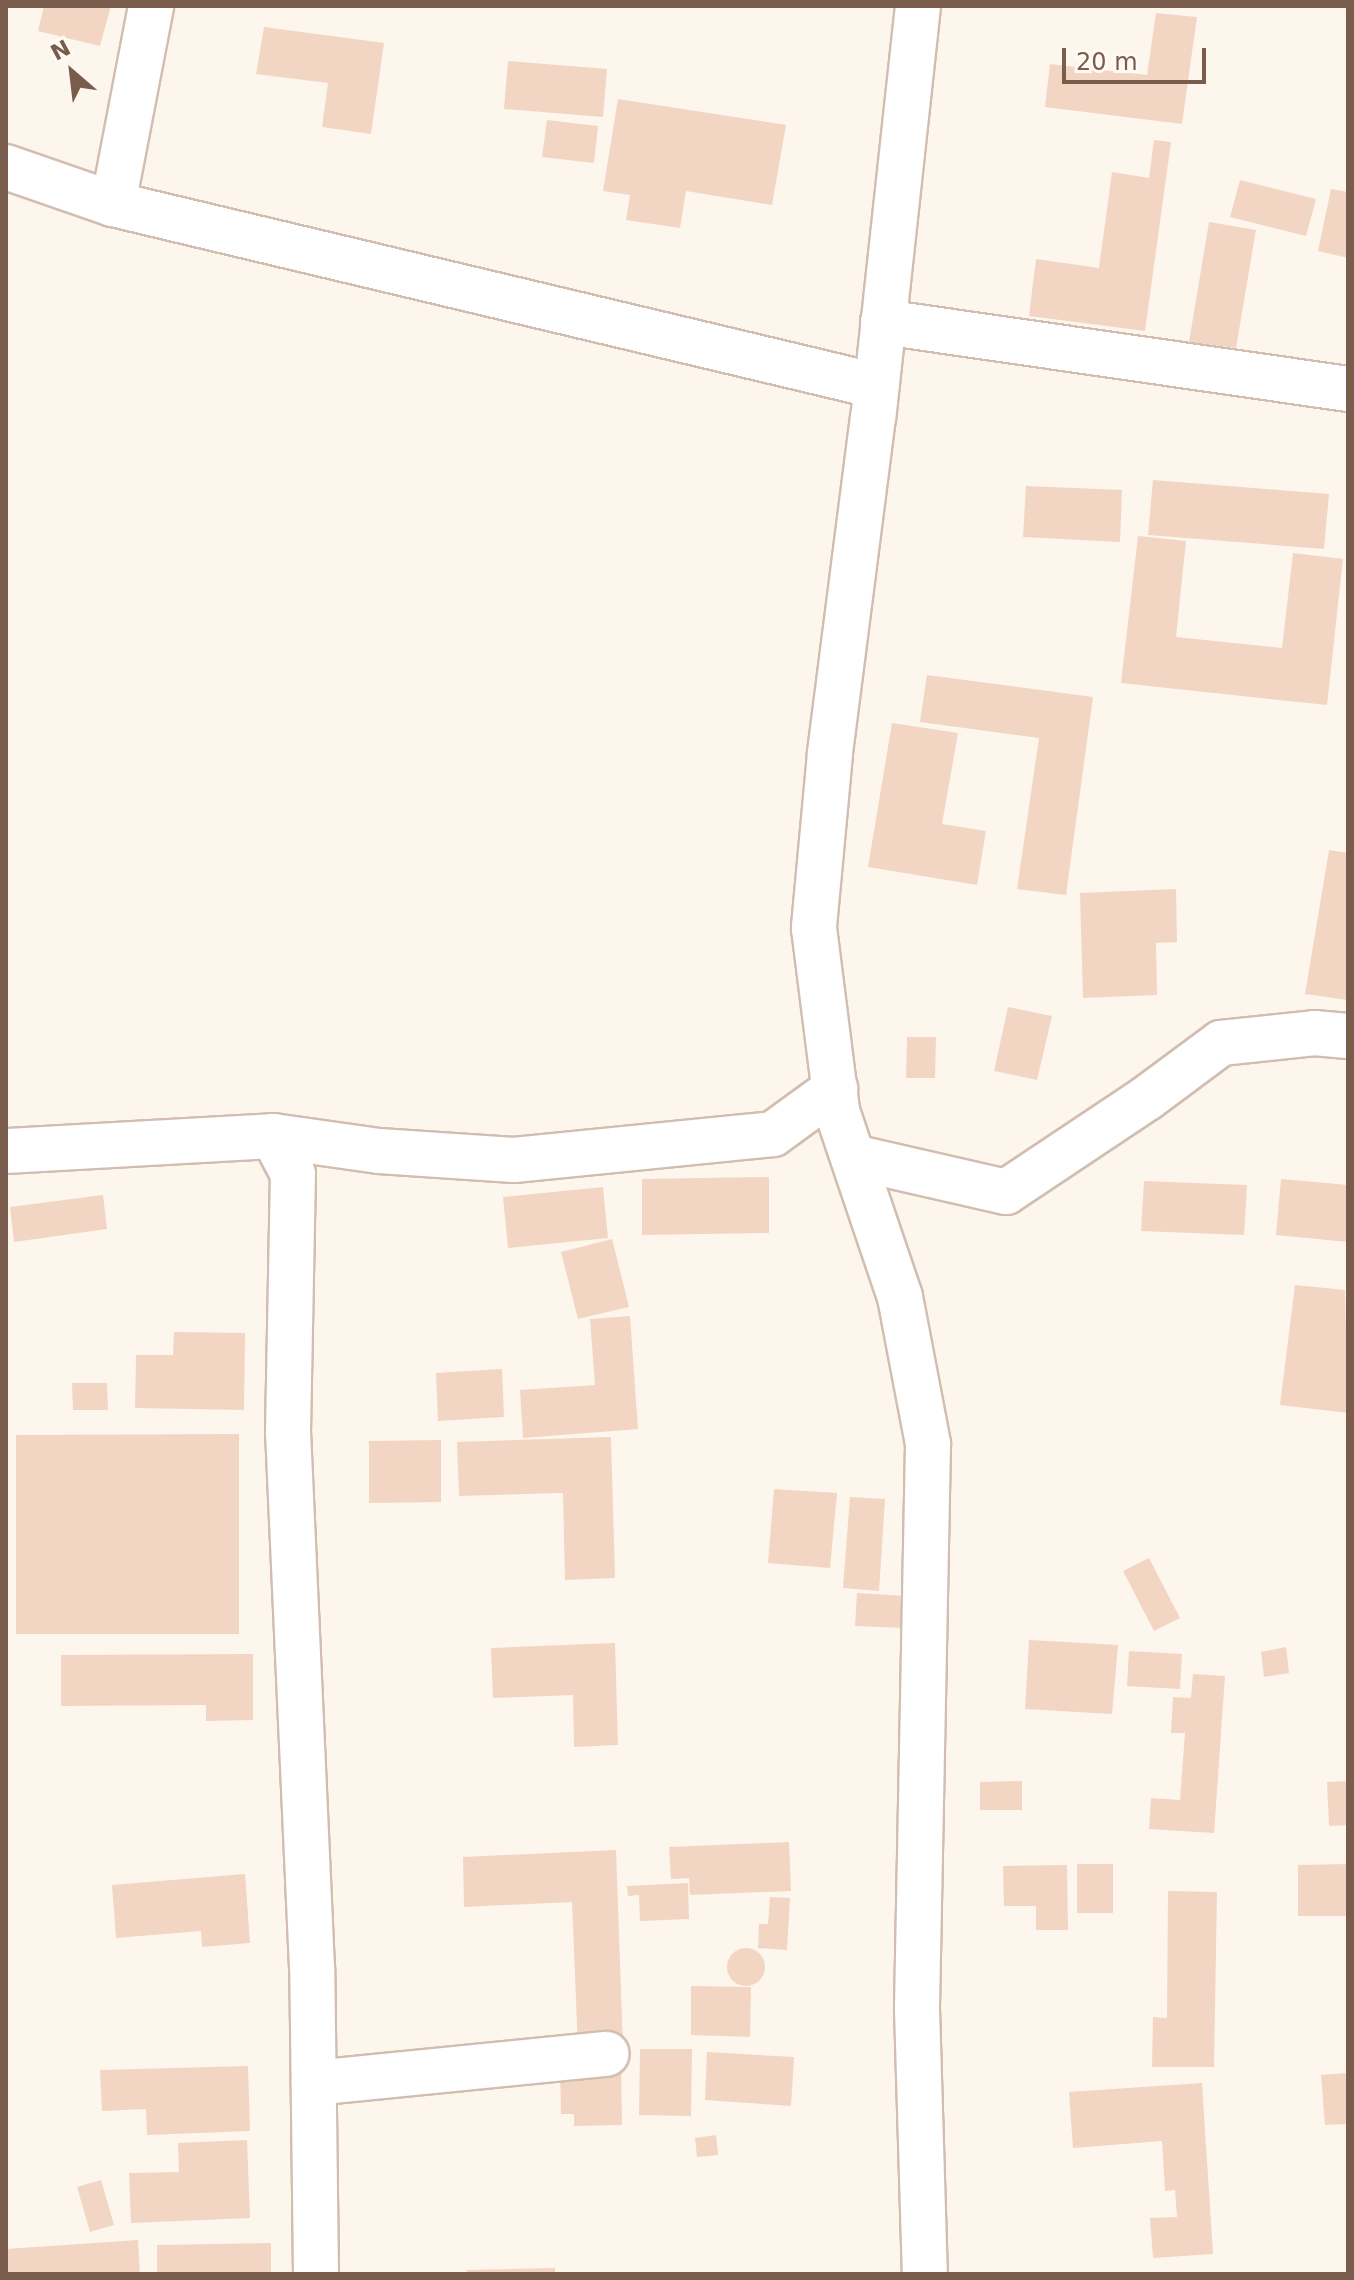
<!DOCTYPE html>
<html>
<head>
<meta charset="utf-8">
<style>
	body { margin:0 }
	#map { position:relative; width:1354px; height:2280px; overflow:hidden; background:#fdf6ec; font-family:"DejaVu Sans",sans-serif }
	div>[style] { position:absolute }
	.building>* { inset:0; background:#f3d5c3 }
	.round { border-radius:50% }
	.roads { filter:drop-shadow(2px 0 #d1beb0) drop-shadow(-2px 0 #d1beb0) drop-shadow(0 2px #d1beb0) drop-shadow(0 -2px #d1beb0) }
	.minor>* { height:44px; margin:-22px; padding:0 22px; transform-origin:22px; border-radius:22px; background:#fff }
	span { translate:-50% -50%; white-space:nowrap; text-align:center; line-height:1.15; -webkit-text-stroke:6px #fffaf3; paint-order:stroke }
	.frame { position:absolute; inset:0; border:8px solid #7a5c4d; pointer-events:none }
	.north { position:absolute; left:32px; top:32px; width:80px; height:80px; -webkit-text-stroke:6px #fffaf3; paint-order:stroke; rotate:332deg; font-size:22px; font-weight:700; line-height:32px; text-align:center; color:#7a5c4d }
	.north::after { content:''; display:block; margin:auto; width:28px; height:36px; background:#7a5c4d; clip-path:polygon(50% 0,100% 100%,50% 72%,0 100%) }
	.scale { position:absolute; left:1062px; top:48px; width:144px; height:36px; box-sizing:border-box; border:4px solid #7a5c4d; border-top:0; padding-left:10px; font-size:24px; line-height:28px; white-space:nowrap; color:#7a5c4d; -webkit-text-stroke:6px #fffaf3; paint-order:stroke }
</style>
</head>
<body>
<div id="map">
	<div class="building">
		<i style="clip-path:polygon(44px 6px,111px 6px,100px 46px,38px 31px)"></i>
		<i style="clip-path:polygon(1156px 13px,1197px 17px,1182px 124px,1045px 107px,1050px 64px,1147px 75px)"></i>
		<i style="clip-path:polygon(264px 27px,384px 43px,371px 134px,322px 127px,328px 83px,256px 74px)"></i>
		<i style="clip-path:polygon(508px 61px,607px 69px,603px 117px,504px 109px)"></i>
		<i style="clip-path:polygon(618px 99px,786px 125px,772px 205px,686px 191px,680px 228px,626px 220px,630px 195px,603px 191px)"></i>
		<i style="clip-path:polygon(547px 120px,598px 126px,594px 163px,542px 157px)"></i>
		<i style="clip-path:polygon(1154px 140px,1171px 142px,1145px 331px,1029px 316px,1036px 259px,1099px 268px,1112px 172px,1149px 178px)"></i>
		<i style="clip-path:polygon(1240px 180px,1316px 199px,1306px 236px,1230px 217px)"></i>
		<i style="clip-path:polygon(1331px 189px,1348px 192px,1348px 258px,1318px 251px)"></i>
		<i style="clip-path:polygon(1209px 222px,1256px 230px,1236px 348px,1189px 342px)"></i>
		<i style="clip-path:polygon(1153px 480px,1329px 494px,1324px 549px,1148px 535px)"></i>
		<i style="clip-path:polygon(1026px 486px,1122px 490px,1120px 542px,1023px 537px)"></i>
		<i style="clip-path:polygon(1138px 536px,1186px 541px,1176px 637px,1282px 648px,1293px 553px,1343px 559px,1327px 705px,1121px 683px)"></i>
		<i style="clip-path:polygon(927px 675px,1093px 697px,1066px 895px,1017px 889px,1039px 738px,920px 722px)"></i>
		<i style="clip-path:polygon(892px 723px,958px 733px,942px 824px,986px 831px,977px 885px,868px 867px)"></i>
		<i style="clip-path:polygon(1329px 850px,1348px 853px,1348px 1000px,1305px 994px)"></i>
		<i style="clip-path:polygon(1176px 889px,1177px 942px,1156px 943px,1157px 995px,1083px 998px,1080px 893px)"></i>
		<i style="clip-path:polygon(1008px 1007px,1052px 1016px,1037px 1080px,994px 1071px)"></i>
		<i style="clip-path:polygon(907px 1037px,936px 1037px,935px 1078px,906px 1078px)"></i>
		<i style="clip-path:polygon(769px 1177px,769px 1233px,642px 1235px,642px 1179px)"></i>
		<i style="clip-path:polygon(1281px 1179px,1348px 1185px,1348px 1242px,1276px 1235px)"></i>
		<i style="clip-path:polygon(1144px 1181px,1247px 1185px,1244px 1235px,1141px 1231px)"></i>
		<i style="clip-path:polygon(603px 1187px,608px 1238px,508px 1248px,503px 1197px)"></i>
		<i style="clip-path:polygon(103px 1195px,107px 1229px,14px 1242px,10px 1207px)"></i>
		<i style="clip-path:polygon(612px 1239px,629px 1307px,578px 1319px,561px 1252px)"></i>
		<i style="clip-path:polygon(1295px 1285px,1345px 1290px,1348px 1413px,1280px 1405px)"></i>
		<i style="clip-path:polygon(630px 1316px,638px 1429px,523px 1438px,520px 1390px,595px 1385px,590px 1319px)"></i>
		<i style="clip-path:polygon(174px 1332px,245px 1333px,244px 1410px,135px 1408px,136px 1355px,173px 1355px)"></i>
		<i style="clip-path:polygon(502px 1369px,504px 1417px,438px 1421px,436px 1373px)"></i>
		<i style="clip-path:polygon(72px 1383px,107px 1383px,108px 1410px,73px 1410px)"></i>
		<i style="clip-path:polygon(239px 1434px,239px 1634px,16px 1634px,16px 1435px)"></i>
		<i style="clip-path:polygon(611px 1437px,615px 1578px,565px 1580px,563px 1493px,459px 1496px,457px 1442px)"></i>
		<i style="clip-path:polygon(441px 1440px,441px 1502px,369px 1503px,369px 1441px)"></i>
		<i style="clip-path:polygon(774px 1489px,837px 1493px,830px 1568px,768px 1563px)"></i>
		<i style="clip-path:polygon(850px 1497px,885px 1499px,879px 1591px,843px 1588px)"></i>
		<i style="clip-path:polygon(1149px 1558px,1180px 1618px,1154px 1631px,1123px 1571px)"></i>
		<i style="clip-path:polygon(857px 1593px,905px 1596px,904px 1628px,855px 1626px)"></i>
		<i style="clip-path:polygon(1029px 1640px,1118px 1645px,1112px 1714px,1025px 1709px)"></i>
		<i style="clip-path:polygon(615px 1643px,618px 1745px,574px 1747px,573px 1695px,493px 1698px,491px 1648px)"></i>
		<i style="clip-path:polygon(1286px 1647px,1289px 1673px,1264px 1677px,1261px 1652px)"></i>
		<i style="clip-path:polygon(1129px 1651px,1182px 1654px,1180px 1689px,1127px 1686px)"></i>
		<i style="clip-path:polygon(253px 1654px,253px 1720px,206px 1721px,206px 1705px,61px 1706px,61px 1655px)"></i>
		<i style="clip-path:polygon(1193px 1674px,1225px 1676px,1214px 1833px,1149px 1829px,1151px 1798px,1180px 1800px,1185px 1733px,1171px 1733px,1173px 1697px,1191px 1698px)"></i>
		<i style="clip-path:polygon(1022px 1781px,1022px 1810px,980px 1810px,980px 1782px)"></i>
		<i style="clip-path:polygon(1348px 1781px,1348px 1825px,1329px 1826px,1327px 1782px)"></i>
		<i style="clip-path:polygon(789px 1842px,791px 1891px,690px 1895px,689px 1878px,671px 1879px,669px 1847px)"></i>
		<i style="clip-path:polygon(616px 1850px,623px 2047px,578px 2049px,572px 1902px,464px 1907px,463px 1857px)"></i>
		<i style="clip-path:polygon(1077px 1864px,1113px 1864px,1113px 1913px,1077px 1913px)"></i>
		<i style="clip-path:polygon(1348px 1864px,1348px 1916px,1298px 1916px,1298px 1865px)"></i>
		<i style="clip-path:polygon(1067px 1865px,1068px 1930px,1036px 1930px,1036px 1906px,1004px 1906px,1003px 1866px)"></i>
		<i style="clip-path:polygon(245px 1874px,250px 1943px,202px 1947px,201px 1931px,116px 1938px,112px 1885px)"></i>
		<i style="clip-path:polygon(688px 1883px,689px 1919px,640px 1921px,639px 1895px,628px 1896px,627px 1886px)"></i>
		<i style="clip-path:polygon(1168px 1891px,1217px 1892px,1214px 2067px,1152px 2067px,1153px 2017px,1167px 2018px)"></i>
		<i style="clip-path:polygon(770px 1897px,790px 1898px,787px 1950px,758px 1948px,759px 1924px,768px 1924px)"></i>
		<i class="round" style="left:727px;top:1948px;width:38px;height:38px"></i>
		<i style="clip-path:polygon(691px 1986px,751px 1987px,750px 2037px,691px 2035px)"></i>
		<i style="clip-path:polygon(640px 2049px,692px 2049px,691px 2116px,639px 2115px)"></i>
		<i style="clip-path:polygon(707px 2052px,794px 2057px,791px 2106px,705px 2100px)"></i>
		<i style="clip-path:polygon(621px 2064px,622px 2125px,574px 2126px,574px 2114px,561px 2114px,560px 2066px)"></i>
		<i style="clip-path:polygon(248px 2066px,250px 2131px,147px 2135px,146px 2109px,102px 2111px,100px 2070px)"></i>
		<i style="clip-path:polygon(1348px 2073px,1348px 2124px,1325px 2125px,1321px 2075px)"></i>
		<i style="clip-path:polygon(1202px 2083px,1213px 2254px,1153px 2258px,1150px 2218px,1177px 2217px,1175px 2190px,1165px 2191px,1162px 2141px,1073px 2148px,1069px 2092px)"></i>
		<i style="clip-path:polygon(716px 2135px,718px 2155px,697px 2157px,695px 2138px)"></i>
		<i style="clip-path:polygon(247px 2140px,250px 2218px,131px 2223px,129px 2173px,179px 2172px,178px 2143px)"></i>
		<i style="clip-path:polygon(101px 2180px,114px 2225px,90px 2232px,77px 2187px)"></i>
		<i style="clip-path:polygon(138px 2240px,140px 2274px,6px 2274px,6px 2249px)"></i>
		<i style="clip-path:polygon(271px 2243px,271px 2274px,157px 2274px,157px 2245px)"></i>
		<i style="clip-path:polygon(555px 2268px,555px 2274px,467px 2274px,467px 2270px)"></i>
	</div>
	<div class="roads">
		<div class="minor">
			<i style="left:918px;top:6px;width:413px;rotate:96.2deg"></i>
			<i style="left:873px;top:417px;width:340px;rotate:97.3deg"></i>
			<i style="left:830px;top:754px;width:175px;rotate:95.3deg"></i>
			<i style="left:814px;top:928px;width:184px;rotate:82.8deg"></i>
			<i style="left:837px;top:1111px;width:196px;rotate:71.3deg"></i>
			<i style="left:900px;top:1297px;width:150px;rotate:79.2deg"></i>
			<i style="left:928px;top:1444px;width:565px;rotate:91.12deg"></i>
			<i style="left:917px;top:2009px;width:265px;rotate:88.3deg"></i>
			<i style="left:6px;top:167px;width:113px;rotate:19.1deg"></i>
			<i style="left:113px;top:204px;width:785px;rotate:13.4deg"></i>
			<i style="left:113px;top:204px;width:202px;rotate:-79.1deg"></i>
			<i style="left:883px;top:322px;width:470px;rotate:8.2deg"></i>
			<i style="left:6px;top:1151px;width:267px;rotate:-3.2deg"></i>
			<i style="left:853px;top:1157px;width:157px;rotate:12.9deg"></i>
			<i style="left:1006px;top:1192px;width:169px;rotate:-33.7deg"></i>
			<i style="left:1147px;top:1098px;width:92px;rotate:-36.6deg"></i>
			<i style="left:1221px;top:1043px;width:94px;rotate:-6.1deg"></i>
			<i style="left:1314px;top:1033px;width:34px;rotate:5deg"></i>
			<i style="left:314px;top:2083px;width:294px;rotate:-5.7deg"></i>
			<i style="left:316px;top:2274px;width:306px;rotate:-90.7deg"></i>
			<i style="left:312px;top:1968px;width:537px;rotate:-92.56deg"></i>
			<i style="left:288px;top:1432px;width:258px;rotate:-88.9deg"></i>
			<i style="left:293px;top:1174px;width:43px;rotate:-117.8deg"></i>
			<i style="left:273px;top:1136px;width:107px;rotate:8.1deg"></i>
			<i style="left:379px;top:1151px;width:135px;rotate:3.8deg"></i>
			<i style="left:514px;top:1160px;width:260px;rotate:-5.7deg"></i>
			<i style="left:773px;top:1134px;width:77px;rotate:-36deg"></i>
		</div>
	</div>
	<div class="frame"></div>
	<div class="north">N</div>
	<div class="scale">20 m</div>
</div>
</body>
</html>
